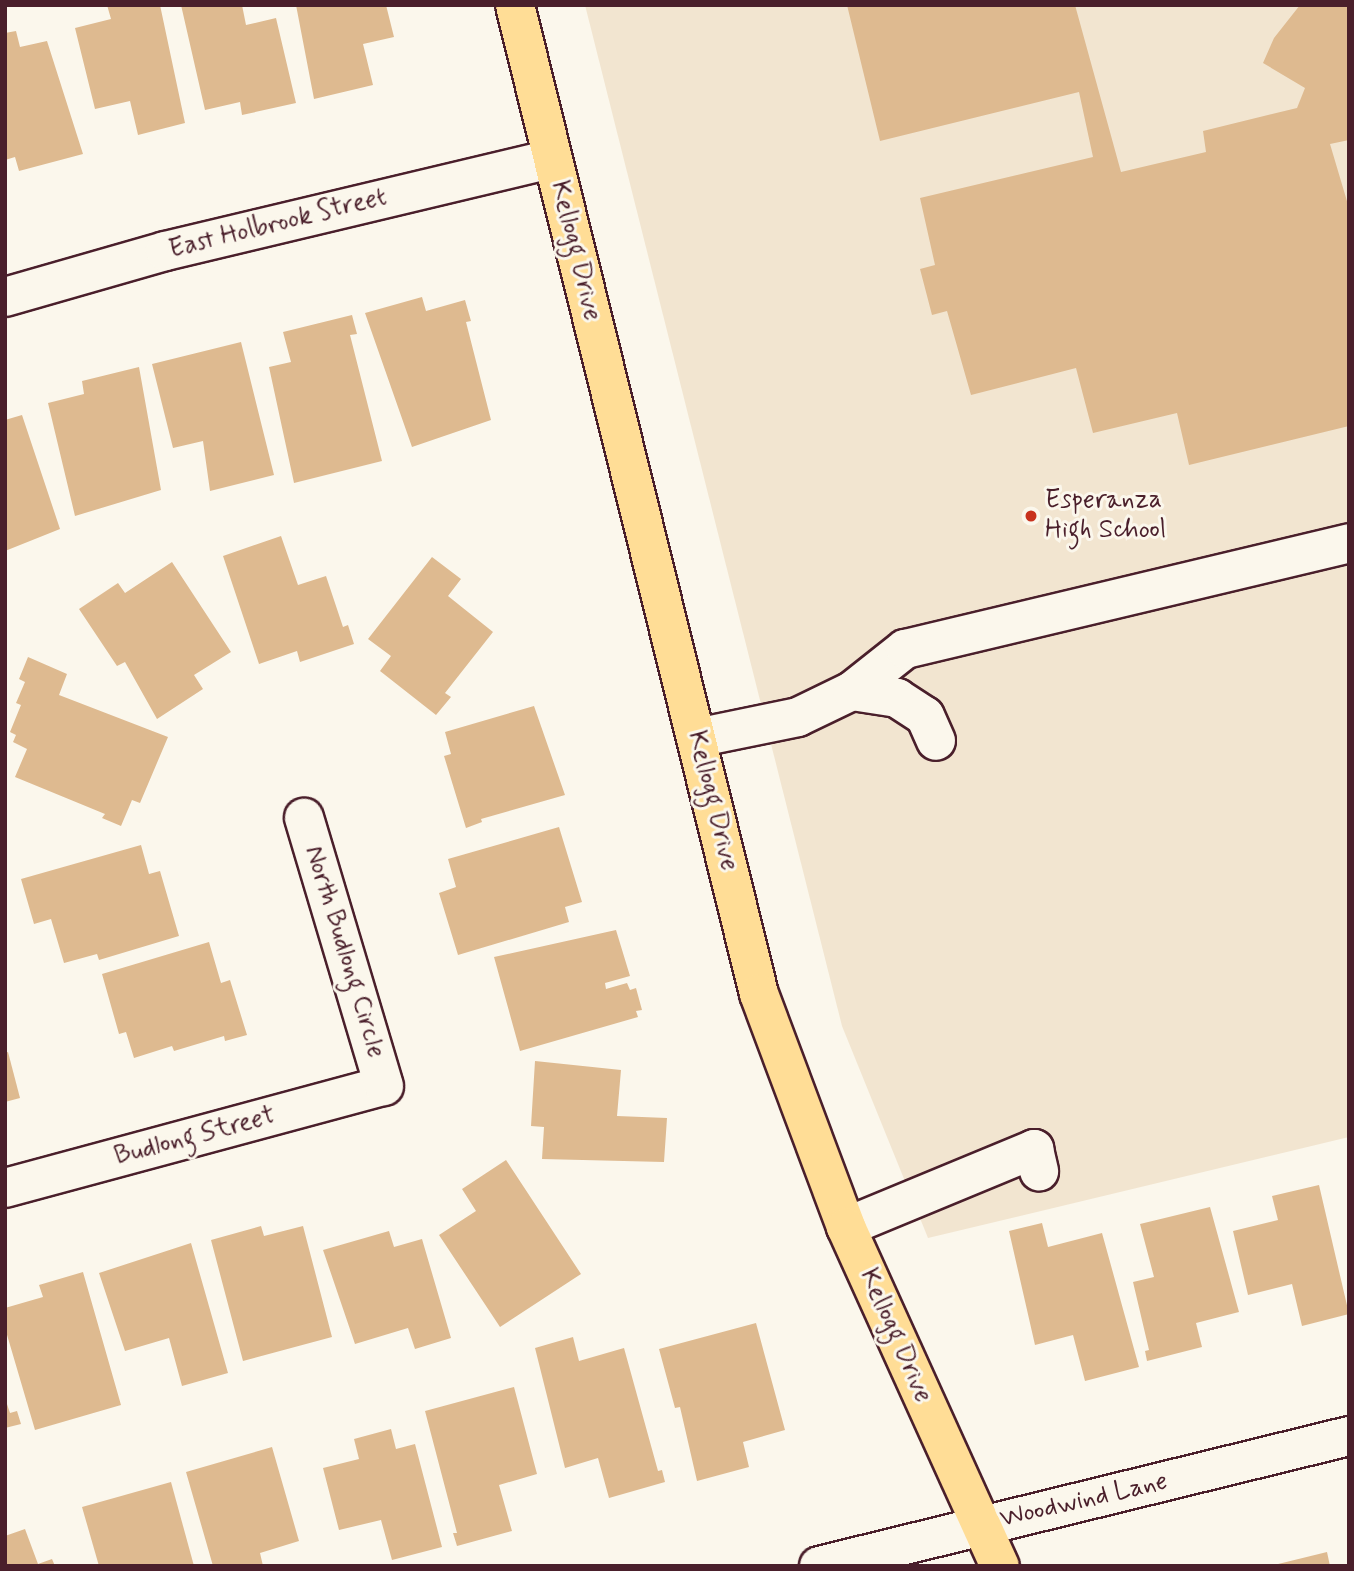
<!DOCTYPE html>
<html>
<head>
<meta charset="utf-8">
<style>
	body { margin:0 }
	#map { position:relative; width:1354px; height:1571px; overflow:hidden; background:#fbf7ec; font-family:Mynerve,sans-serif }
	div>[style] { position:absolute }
	.built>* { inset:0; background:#f2e5d0 }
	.building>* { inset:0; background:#deba90 }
	.roads { filter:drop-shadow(2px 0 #4a1f2b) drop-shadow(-2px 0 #4a1f2b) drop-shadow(0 2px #4a1f2b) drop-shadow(0 -2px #4a1f2b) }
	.minor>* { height:38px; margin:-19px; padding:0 19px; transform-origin:19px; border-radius:19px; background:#fbf7ec }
	.major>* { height:38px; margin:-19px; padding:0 19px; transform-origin:19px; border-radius:19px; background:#ffdd96 }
	.dots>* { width:19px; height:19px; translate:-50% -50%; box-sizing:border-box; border:4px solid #fbf7ec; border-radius:50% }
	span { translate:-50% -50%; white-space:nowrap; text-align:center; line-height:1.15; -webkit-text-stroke:6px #fbf7ec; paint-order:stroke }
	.street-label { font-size:26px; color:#4a1f2b }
	.poi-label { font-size:26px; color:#4a1f2b }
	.left { translate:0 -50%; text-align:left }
	.frame { position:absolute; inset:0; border:7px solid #4a1f2b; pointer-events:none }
</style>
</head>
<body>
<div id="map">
	<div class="built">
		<i style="clip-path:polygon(585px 5px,1349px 5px,1349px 1137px,928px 1238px,842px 1026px)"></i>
	</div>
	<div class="building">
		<i style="clip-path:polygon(107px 5px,160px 5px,185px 123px,138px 135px,130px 101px,95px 109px,75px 28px,111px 19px)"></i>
		<i style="clip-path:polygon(181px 5px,242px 5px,246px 25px,276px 18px,296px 103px,242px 115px,240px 102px,205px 110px)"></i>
		<i style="clip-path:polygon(296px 5px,386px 5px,394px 37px,363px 44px,373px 85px,314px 99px)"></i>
		<i style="clip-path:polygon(847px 5px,1075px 5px,1121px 172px,1206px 152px,1203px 131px,1297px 108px,1305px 88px,1263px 63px,1274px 38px,1300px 5px,1349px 5px,1349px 140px,1330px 144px,1349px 208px,1349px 426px,1189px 465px,1177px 413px,1093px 433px,1076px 368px,971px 395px,947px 311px,932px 315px,920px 269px,935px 265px,920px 198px,1093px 157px,1079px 92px,880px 141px)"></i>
		<i style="clip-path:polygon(16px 31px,20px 47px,47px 41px,83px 154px,19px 171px,15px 157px,5px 160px,5px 33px)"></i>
		<i style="clip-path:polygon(422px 297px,426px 311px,465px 300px,471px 321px,466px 322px,491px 420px,412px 447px,365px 313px)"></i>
		<i style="clip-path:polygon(352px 315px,357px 334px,350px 335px,382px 461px,294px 483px,269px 367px,291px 362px,283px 332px)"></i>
		<i style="clip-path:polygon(241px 342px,274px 475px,210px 491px,203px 441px,173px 448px,152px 364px)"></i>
		<i style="clip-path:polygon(139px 367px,161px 490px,75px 516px,48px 403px,84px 394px,82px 381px)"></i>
		<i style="clip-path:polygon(22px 415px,60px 529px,5px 551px,5px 420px)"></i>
		<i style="clip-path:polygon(281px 536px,298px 585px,326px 576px,343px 627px,348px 625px,354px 644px,300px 662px,297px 651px,259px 664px,223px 556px)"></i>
		<i style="clip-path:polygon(432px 557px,461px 579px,448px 596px,493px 632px,445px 693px,451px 697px,436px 715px,380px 671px,391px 656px,368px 639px)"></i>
		<i style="clip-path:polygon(172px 562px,231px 652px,194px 675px,203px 689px,157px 719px,125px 662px,117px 666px,79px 609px,118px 583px,125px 593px)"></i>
		<i style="clip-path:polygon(28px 657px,67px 674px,59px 695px,168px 737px,140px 803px,132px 800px,121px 826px,102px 818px,105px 814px,15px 777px,27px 749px,13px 742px,16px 735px,10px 732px,21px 705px,16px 703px,25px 682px,19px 679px)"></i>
		<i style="clip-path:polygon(534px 706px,565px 795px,481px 819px,482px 822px,466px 828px,444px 756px,451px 754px,445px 732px)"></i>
		<i style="clip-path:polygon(559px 827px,582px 902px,565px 907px,569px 922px,458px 955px,439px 893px,456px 887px,448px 859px)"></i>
		<i style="clip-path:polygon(141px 845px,149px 874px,160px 871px,179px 936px,99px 960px,97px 954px,64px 963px,51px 919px,34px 924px,21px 879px)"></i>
		<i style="clip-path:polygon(616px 930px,630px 976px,605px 983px,606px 989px,627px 983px,630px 990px,636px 988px,642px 1010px,636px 1011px,638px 1017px,520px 1051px,494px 957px)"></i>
		<i style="clip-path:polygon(209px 942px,221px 983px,230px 980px,247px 1035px,225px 1041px,224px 1036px,174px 1051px,172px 1046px,134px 1058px,126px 1032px,119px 1034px,102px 974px)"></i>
		<i style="clip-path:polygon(8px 1052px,20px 1098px,5px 1102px,5px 1053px)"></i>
		<i style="clip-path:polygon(535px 1061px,621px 1070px,617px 1116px,667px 1118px,664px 1162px,542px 1159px,544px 1127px,531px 1126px)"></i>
		<i style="clip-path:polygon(506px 1160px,581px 1274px,500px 1327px,439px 1235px,476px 1211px,462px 1189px)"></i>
		<i style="clip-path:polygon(1319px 1185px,1349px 1314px,1302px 1326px,1292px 1284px,1248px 1295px,1233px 1231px,1278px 1220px,1272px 1196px)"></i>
		<i style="clip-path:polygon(1210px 1207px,1239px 1312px,1196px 1323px,1202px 1347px,1147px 1361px,1145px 1351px,1149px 1350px,1133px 1282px,1154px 1277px,1140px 1224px)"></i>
		<i style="clip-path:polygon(1042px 1223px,1048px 1247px,1102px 1233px,1139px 1367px,1085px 1381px,1073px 1335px,1035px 1345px,1009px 1231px)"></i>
		<i style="clip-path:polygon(261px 1226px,264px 1236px,303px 1226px,332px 1337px,243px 1361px,211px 1240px)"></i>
		<i style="clip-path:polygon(389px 1231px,394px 1247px,422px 1239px,451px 1338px,415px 1349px,408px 1328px,355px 1344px,323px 1250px)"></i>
		<i style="clip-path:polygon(191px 1243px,228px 1373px,182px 1386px,169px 1338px,125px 1351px,99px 1273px)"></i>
		<i style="clip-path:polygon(83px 1272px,121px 1405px,35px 1430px,5px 1328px,5px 1308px,43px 1297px,39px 1285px)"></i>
		<i style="clip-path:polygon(756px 1323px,785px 1430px,743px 1442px,749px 1467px,697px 1481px,680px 1407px,675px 1408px,659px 1349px)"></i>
		<i style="clip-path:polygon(573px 1337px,579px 1361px,624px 1348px,658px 1471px,662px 1470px,665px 1482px,609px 1498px,598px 1458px,565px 1468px,535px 1348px)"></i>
		<i style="clip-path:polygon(514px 1387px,537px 1474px,499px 1485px,512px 1531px,457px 1546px,453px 1533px,457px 1533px,425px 1411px)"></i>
		<i style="clip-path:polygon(5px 1398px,10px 1413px,17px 1411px,21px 1424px,5px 1428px)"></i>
		<i style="clip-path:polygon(391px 1429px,396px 1449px,415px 1444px,442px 1547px,392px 1560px,381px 1520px,339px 1530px,323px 1468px,359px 1459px,354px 1439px)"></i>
		<i style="clip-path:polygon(272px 1447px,299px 1541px,260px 1553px,263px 1566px,213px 1566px,186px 1472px)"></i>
		<i style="clip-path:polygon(171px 1482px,194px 1566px,99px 1566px,82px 1507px)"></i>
		<i style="clip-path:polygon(25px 1529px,38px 1564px,52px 1559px,55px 1566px,5px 1566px,5px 1536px)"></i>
		<i style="clip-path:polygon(1327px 1552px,1330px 1566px,1274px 1566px,1274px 1565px)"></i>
	</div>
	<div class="roads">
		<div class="minor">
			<i style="left:5px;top:297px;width:166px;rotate:-16deg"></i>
			<i style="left:165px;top:251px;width:398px;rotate:-13.4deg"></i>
			<i style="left:852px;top:691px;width:46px;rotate:8.8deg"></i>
			<i style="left:897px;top:698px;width:33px;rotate:33deg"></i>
			<i style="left:925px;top:716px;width:27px;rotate:66deg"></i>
			<i style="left:696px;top:738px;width:104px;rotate:-11.6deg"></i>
			<i style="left:798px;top:717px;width:60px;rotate:-25.7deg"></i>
			<i style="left:852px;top:691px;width:68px;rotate:-38.4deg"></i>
			<i style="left:905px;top:649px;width:456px;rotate:-13.4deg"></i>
			<i style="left:5px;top:1188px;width:392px;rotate:-15.1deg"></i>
			<i style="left:384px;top:1086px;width:280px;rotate:-106.6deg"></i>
			<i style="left:846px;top:1227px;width:204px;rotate:-22.5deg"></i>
			<i style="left:1034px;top:1149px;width:23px;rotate:77deg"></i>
			<i style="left:819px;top:1566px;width:546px;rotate:-13.78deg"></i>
		</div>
		<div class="major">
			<i style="left:515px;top:5px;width:1019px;rotate:76.14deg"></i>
			<i style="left:759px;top:994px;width:249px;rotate:69.5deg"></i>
			<i style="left:846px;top:1227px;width:372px;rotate:65.6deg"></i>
		</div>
	</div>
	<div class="dots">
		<i style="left:1031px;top:516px;background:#c8321e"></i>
	</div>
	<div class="street-label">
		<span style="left:278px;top:224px;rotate:-14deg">East Holbrook Street</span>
		<span style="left:575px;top:251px;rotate:76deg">Kellogg Drive</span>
		<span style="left:712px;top:801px;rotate:76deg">Kellogg Drive</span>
		<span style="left:344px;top:952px;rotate:73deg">North Budlong Circle</span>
		<span style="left:195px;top:1137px;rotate:-15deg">Budlong Street</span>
		<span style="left:895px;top:1336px;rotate:66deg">Kellogg Drive</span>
		<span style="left:1084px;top:1501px;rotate:-13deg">Woodwind Lane</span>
	</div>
	<div class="poi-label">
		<span class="left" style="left:1045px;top:516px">Esperanza<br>High School</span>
	</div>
	<div class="frame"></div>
</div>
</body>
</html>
